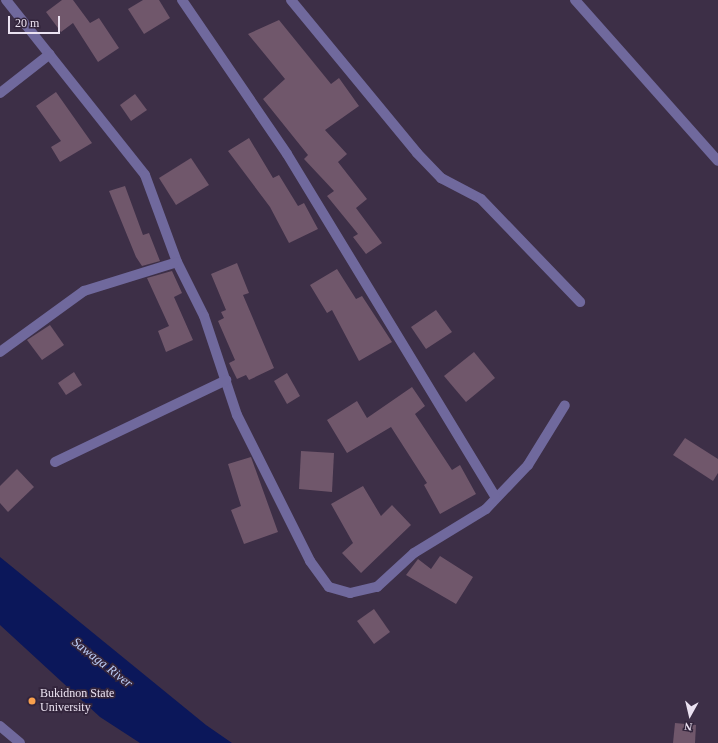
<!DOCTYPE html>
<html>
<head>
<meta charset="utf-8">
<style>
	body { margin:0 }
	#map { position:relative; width:718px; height:743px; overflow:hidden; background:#3d2f47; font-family:"Times New Roman",serif }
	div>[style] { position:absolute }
	.water>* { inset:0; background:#0b175a }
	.building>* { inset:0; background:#70576b }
	.minor>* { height:10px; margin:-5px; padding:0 5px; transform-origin:5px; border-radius:5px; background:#70699d }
	.dots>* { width:11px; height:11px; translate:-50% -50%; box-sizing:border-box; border:2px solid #33253c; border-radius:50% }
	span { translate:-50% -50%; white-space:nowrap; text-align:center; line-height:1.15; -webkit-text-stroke:3.5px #33253c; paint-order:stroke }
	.poi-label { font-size:12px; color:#ebe2f1 }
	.left { translate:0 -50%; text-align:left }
	.water-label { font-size:13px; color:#bdcdf6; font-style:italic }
	.north { position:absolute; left:670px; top:695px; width:40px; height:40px; -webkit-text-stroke:3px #33253c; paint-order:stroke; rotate:188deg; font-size:11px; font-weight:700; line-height:16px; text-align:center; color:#ebe2f1 }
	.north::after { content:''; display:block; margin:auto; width:14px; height:18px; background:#ebe2f1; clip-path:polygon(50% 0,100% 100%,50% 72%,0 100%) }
	.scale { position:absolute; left:8px; top:16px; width:52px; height:18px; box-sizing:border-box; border:2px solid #ebe2f1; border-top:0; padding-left:5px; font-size:12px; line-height:14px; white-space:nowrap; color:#ebe2f1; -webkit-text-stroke:3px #33253c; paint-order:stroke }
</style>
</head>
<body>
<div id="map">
	<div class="water">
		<i style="clip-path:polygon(0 557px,206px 725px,232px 743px,140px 743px,100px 717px,0 625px)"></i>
	</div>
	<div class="building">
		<i style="clip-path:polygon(62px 0,73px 0,90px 23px,99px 18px,119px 48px,98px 62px,73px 23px,61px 32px,46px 12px)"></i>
		<i style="clip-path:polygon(143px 0,159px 0,170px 18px,144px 34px,128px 9px)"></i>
		<i style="clip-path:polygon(279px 20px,331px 84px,339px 78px,359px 106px,325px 130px,347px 154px,338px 162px,367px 199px,356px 208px,382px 243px,366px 254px,353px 237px,358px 234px,327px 196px,334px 191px,304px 159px,308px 155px,263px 99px,285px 79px,248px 34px)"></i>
		<i style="clip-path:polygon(56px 92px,92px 143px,60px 162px,51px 147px,61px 141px,36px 106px)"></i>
		<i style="clip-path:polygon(135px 94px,147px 110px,131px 121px,120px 105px)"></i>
		<i style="clip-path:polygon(249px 138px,273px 178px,279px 175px,298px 206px,304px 203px,318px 229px,289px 243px,270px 207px,228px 151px)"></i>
		<i style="clip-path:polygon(191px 158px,209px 185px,176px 205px,159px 178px)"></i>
		<i style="clip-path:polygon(125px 186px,143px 235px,149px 233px,160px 261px,142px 266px,136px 257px,109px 191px)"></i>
		<i style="clip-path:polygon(237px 263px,249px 293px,243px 295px,274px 368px,249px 380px,246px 375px,237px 379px,229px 363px,235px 360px,218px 321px,224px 318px,221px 312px,226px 310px,211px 274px)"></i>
		<i style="clip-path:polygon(337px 269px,356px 299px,362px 296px,392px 342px,359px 361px,332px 310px,327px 313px,310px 285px)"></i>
		<i style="clip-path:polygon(172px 271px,182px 293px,174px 297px,193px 340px,166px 352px,158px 331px,169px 326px,147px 278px)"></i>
		<i style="clip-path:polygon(436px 310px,452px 332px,426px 349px,411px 327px)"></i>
		<i style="clip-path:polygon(50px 325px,64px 345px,42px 360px,27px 340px)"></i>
		<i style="clip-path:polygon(474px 352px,495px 378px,466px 402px,444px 376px)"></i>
		<i style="clip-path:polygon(74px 372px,82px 385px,66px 395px,58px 383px)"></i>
		<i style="clip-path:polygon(287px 373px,300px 396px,287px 404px,274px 381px)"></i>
		<i style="clip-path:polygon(412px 387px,425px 406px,415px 414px,452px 470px,460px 465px,476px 494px,440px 514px,424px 485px,427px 483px,391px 427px,347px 453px,327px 420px,357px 401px,367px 418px)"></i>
		<i style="clip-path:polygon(685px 438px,718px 459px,718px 473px,713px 481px,673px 455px)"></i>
		<i style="clip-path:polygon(301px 451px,334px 453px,332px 492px,299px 489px)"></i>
		<i style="clip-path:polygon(251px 457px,278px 532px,244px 544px,231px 510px,241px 506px,228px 464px)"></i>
		<i style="clip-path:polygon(17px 469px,34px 487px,8px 512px,0 503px,0 486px)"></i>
		<i style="clip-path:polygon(363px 486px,381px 516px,392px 505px,411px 525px,361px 573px,342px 553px,353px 543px,331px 504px)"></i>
		<i style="clip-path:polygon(440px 556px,473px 577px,456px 604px,406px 575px,418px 559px,431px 569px)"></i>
		<i style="clip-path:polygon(374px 609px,390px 632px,374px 644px,357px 621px)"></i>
		<i style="clip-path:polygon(675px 723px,696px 725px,695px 743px,673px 743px)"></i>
	</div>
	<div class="minor">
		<i style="left:6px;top:0;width:223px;rotate:51.5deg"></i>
		<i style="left:145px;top:175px;width:93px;rotate:69.8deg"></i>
		<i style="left:177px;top:262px;width:60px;rotate:63.4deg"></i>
		<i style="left:204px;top:316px;width:104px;rotate:71.6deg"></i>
		<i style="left:237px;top:415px;width:163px;rotate:63.4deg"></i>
		<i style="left:310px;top:561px;width:32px;rotate:54deg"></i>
		<i style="left:329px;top:587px;width:22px;rotate:16deg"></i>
		<i style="left:350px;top:593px;width:28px;rotate:-13deg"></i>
		<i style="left:377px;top:587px;width:50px;rotate:-42.6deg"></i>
		<i style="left:414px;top:553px;width:84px;rotate:-31.4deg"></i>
		<i style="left:486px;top:509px;width:61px;rotate:-46.3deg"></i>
		<i style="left:528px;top:465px;width:70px;rotate:-58.3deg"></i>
		<i style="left:182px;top:0;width:186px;rotate:55.7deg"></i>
		<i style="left:287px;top:154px;width:400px;rotate:58.7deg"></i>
		<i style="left:291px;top:0;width:198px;rotate:50.5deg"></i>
		<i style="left:417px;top:153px;width:35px;rotate:46deg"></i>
		<i style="left:441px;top:178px;width:45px;rotate:27.7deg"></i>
		<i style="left:481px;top:199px;width:143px;rotate:46.1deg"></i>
		<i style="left:575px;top:0;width:215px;rotate:48.4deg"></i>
		<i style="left:0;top:93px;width:63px;rotate:-38deg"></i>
		<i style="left:0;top:352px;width:104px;rotate:-36deg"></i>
		<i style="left:84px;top:291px;width:97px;rotate:-17.3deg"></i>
		<i style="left:55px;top:462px;width:190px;rotate:-25.6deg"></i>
		<i style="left:0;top:726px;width:26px;rotate:40deg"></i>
	</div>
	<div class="dots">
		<i style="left:32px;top:701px;background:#f9a04d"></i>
	</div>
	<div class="poi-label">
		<span class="left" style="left:40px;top:701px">Bukidnon State<br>University</span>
	</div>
	<div class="water-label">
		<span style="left:102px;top:663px;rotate:38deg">Sawaga River</span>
	</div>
	<div class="north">N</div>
	<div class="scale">20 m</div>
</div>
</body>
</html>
